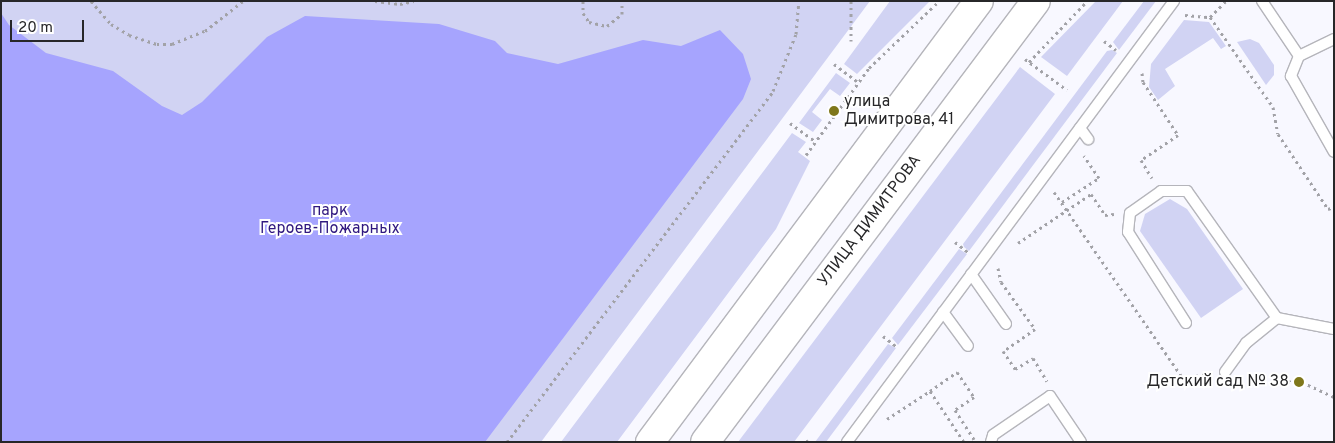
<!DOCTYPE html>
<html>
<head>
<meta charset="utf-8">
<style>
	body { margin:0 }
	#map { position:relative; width:1335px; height:443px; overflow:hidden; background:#f8f8ff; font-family:Overpass,sans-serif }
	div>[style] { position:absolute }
	.green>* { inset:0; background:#d1d3f3 }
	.water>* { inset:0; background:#a6a4fe }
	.path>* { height:3px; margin-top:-1.5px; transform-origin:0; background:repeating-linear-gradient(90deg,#a2a2a7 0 2.5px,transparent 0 6.5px) }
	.roads { filter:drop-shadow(1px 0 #b5b5bb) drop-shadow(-1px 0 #b5b5bb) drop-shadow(0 1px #b5b5bb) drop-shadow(0 -1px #b5b5bb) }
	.lane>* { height:10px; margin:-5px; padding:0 5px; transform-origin:5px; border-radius:5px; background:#fff }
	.secondary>* { height:28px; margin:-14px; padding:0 14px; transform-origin:14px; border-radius:14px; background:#fff }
	.dots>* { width:14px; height:14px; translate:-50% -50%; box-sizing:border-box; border:2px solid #fff; border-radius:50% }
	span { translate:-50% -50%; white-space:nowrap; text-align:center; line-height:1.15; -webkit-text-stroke:4px #fff; paint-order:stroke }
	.poi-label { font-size:16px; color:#272729 }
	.left { translate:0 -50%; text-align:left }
	.right { translate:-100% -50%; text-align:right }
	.park-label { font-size:16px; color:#30187f }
	.street-label { font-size:16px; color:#272729 }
	.frame { position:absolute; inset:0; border:2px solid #272729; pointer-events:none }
	.scale { position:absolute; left:10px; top:20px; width:74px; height:22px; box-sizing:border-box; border:2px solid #272729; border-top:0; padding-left:6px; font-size:15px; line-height:18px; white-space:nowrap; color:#272729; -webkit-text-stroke:4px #fff; paint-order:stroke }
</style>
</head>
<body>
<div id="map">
	<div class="green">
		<i style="clip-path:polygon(1px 1px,870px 1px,541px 442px,1px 442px)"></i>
		<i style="clip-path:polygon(890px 1px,930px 1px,857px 74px,844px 64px)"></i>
		<i style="clip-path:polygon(1096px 1px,1123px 1px,1067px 76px,1041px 57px)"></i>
		<i style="clip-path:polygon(1144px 1px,1156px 1px,1119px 50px,1113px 42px)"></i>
		<i style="clip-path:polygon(1184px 20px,1209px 22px,1226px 46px,1221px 49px,1213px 38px,1165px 69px,1175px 86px,1158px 100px,1149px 87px,1151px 64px)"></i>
		<i style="clip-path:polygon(1250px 39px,1259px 43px,1274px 65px,1274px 75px,1266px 85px,1237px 42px)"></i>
		<i style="clip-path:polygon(1112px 50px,1117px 53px,969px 251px,964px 247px,963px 244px,1107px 51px)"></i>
		<i style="clip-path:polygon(1020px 67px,1055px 94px,794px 442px,738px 442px)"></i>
		<i style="clip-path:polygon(836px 73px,850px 83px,840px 96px,830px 89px,812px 112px,822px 120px,813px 132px,799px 123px)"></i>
		<i style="clip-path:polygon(792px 133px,806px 142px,798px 152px,810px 161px,776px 229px,617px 442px,561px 442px)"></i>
		<i style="clip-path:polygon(1170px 199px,1187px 209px,1243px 289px,1201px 318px,1140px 231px,1145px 214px)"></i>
		<i style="clip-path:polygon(959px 249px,967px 254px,898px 345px,892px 338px)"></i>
		<i style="clip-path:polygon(888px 344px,896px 348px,826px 442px,815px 442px)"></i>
	</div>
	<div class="water">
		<i style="clip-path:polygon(1px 13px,9px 25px,46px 53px,113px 71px,162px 106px,182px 115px,202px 102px,267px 37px,305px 16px,439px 24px,495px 41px,507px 53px,558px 64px,643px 40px,681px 46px,720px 30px,743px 54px,751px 79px,743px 99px,485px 442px,1px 442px)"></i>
	</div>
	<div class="path">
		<i style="left:91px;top:1px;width:30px;rotate:49deg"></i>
		<i style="left:111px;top:24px;width:21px;rotate:31deg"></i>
		<i style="left:129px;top:35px;width:29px;rotate:18deg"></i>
		<i style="left:157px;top:44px;width:15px"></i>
		<i style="left:172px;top:44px;width:35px;rotate:-22deg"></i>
		<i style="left:205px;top:31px;width:48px;rotate:-38.3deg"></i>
		<i style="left:375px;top:1px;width:25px;rotate:7deg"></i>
		<i style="left:400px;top:4px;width:14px;rotate:-12deg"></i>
		<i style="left:583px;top:1px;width:12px;rotate:90deg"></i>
		<i style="left:583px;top:13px;width:11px;rotate:56deg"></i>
		<i style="left:589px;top:22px;width:18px;rotate:13deg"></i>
		<i style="left:607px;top:26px;width:19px;rotate:-39deg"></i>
		<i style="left:622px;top:14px;width:13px;rotate:-90deg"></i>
		<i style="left:851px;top:1px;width:40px;rotate:90deg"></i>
		<i style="left:1185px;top:15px;width:25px;rotate:5deg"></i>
		<i style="left:1210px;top:17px;width:110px;rotate:55deg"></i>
		<i style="left:1273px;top:107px;width:27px;rotate:80deg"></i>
		<i style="left:1278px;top:134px;width:90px;rotate:56.3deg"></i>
		<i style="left:1328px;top:209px;width:6px;rotate:-18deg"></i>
		<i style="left:1210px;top:17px;width:23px;rotate:-45deg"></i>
		<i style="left:1104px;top:41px;width:15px;rotate:37deg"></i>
		<i style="left:1025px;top:59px;width:52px;rotate:36.4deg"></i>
		<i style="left:1029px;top:62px;width:84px;rotate:-46.4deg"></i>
		<i style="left:834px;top:64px;width:31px;rotate:37deg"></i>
		<i style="left:1142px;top:73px;width:9px;rotate:84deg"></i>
		<i style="left:1143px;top:82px;width:64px;rotate:56.6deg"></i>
		<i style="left:1178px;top:135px;width:45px;rotate:146deg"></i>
		<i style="left:1141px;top:160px;width:21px;rotate:59deg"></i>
		<i style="left:790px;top:123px;width:32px;rotate:36deg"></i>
		<i style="left:806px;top:155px;width:107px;rotate:-54.1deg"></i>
		<i style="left:869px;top:68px;width:97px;rotate:-43.7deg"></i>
		<i style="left:1054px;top:192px;width:226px;rotate:55.3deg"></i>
		<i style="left:1183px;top:378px;width:25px;rotate:-9deg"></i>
		<i style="left:1062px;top:202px;width:44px;rotate:-33deg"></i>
		<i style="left:1099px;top:178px;width:27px;rotate:-124deg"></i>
		<i style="left:955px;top:242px;width:16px;rotate:38deg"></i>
		<i style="left:1018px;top:243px;width:88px;rotate:-33.9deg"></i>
		<i style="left:1091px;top:194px;width:25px;rotate:56deg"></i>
		<i style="left:1105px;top:215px;width:9px;rotate:-6deg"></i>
		<i style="left:998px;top:268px;width:14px;rotate:78deg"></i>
		<i style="left:1001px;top:282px;width:58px;rotate:54.1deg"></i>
		<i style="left:1035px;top:329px;width:39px;rotate:145deg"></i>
		<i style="left:1003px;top:351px;width:22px;rotate:56deg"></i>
		<i style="left:1015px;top:369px;width:21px;rotate:-31deg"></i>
		<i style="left:1033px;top:358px;width:27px;rotate:59deg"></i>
		<i style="left:883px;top:336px;width:16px;rotate:38deg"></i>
		<i style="left:1275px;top:381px;width:27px;rotate:2deg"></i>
		<i style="left:1302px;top:382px;width:35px;rotate:25deg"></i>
		<i style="left:930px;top:391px;width:33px;rotate:-35deg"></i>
		<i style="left:957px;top:372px;width:30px;rotate:56deg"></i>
		<i style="left:974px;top:397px;width:23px;rotate:146deg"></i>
		<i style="left:955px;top:410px;width:35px;rotate:57deg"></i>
		<i style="left:887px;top:419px;width:51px;rotate:-33.1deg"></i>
		<i style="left:930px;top:391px;width:61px;rotate:56.3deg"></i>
		<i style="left:806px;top:440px;width:3px;rotate:45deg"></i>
		<i style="left:507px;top:442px;width:440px;rotate:-52.8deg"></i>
		<i style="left:773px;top:91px;width:61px;rotate:-68deg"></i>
		<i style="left:796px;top:34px;width:33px;rotate:-85deg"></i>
	</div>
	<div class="roads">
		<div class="lane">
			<i style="left:1262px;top:1px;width:66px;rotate:56.1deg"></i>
			<i style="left:1299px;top:56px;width:22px;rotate:112deg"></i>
			<i style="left:1291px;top:76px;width:87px;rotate:60.5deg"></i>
			<i style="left:1299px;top:56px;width:39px;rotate:-26deg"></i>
			<i style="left:1080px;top:128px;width:14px;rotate:54deg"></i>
			<i style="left:971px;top:274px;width:61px;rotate:55deg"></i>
			<i style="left:943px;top:312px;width:42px;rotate:53.7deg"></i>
			<i style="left:1186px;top:323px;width:108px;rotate:-122.5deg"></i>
			<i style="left:1128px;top:232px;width:19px;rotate:-84deg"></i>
			<i style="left:1130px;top:213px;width:38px;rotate:-35deg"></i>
			<i style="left:1161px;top:191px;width:26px"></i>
			<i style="left:1187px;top:191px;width:156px;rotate:54.7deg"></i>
			<i style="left:1225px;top:372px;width:36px;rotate:-54deg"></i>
			<i style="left:1246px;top:343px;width:40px;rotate:-39deg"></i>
			<i style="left:1277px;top:318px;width:58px;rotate:10.9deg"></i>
			<i style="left:847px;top:442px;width:549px;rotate:-53.44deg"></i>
			<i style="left:991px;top:442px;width:7px;rotate:-74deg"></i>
			<i style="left:993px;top:435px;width:69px;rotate:-34.4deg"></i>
			<i style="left:1050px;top:396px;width:55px;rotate:56deg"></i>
		</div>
		<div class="secondary">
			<i style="left:650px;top:442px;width:550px;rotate:-53.28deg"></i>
			<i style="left:705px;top:442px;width:551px;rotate:-53.11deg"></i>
		</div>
	</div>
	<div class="dots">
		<i style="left:834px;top:111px;background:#7f771b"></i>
		<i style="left:1299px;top:382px;background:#7f771b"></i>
	</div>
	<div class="poi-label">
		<span class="left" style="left:844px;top:111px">улица<br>Димитрова, 41</span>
		<span class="right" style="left:1289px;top:382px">Детский сад № 38</span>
	</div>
	<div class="park-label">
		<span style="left:330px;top:220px">парк<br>Героев-Пожарных</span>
	</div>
	<div class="street-label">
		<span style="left:870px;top:221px;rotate:-53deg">УЛИЦА ДИМИТРОВА</span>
	</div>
	<div class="frame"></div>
	<div class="scale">20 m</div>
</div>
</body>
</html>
